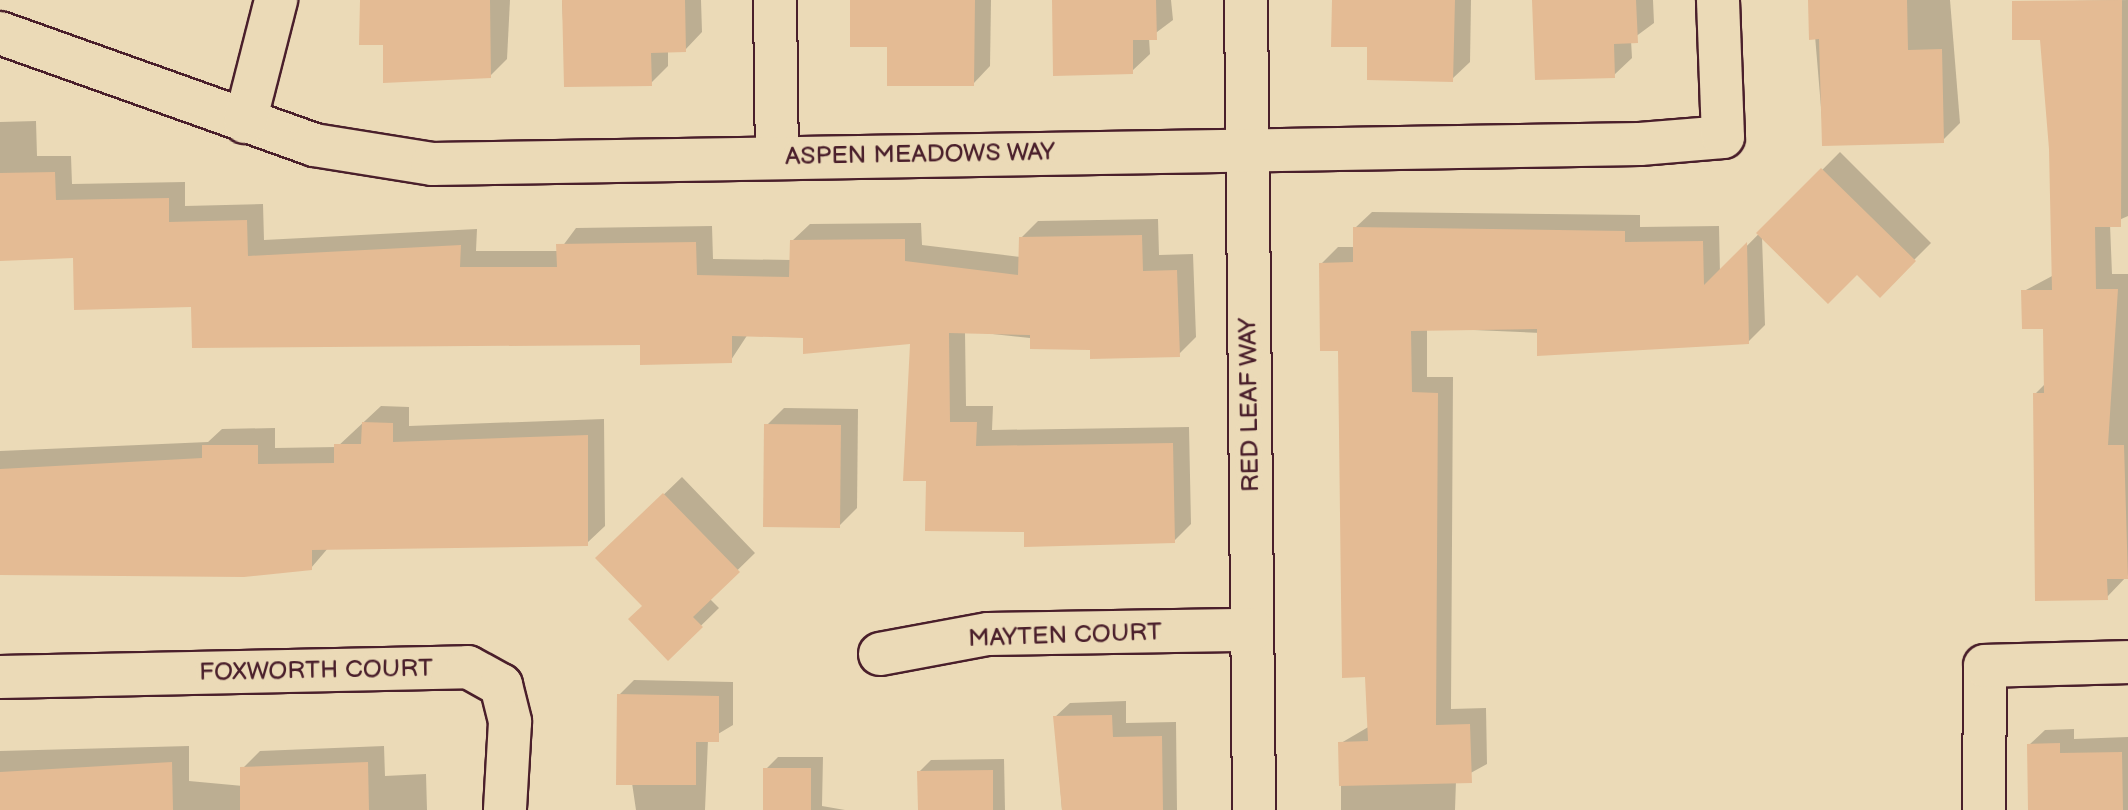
<!DOCTYPE html>
<html>
<head>
<meta charset="utf-8">
<style>
	body { margin:0 }
	#map { position:relative; width:2128px; height:810px; overflow:hidden; background:#ebdab7; font-family:"Balsamiq Sans",sans-serif }
	div>[style] { position:absolute }
	.shadow>* { inset:0; background:#0003 }
	.building>* { inset:0; background:#e4bb94 }
	.roads { filter:drop-shadow(2px 0 #4a1f2b) drop-shadow(-2px 0 #4a1f2b) drop-shadow(0 2px #4a1f2b) drop-shadow(0 -2px #4a1f2b) }
	.minor>* { height:42px; margin:-21px; padding:0 21px; transform-origin:21px; border-radius:21px; background:#ebdab7 }
	span { translate:-50% -50%; white-space:nowrap; text-align:center; line-height:1.15; -webkit-text-stroke:9px #ebdab7; paint-order:stroke }
	.street-label { font-size:25px; color:#4a1f2b }
</style>
</head>
<body>
<div id="map">
	<div class="shadow">
		<i style="clip-path:polygon(366px 0,510px 0,507px 59px,490px 76px,386px 43px)"></i>
		<i style="clip-path:polygon(562px 0,701px 0,702px 32px,685px 50px,668px 50px,668px 66px,651px 83px,566px 84px)"></i>
		<i style="clip-path:polygon(852px 0,991px 0,990px 66px,973px 84px,890px 45px)"></i>
		<i style="clip-path:polygon(1054px 0,1171px 0,1173px 20px,1149px 38px,1150px 54px,1132px 71px)"></i>
		<i style="clip-path:polygon(1334px 0,1471px 0,1470px 62px,1452px 79px,1370px 45px)"></i>
		<i style="clip-path:polygon(1535px 0,1653px 0,1654px 23px,1631px 40px,1632px 58px,1614px 75px)"></i>
		<i style="clip-path:polygon(1812px 0,1950px 0,1960px 123px,1943px 140px,1824px 143px)"></i>
		<i style="clip-path:polygon(2128px 0,2128px 216px,2110px 224px,2112px 274px,2128px 274px,2128px 575px,2107px 597px,2035px 394px,2046px 383px,2046px 327px,2024px 291px,2054px 275px,2052px 149px,2042px 37px,2015px 2px)"></i>
		<i style="clip-path:polygon(36px 121px,37px 156px,71px 156px,72px 184px,185px 182px,185px 206px,263px 204px,264px 240px,477px 229px,476px 251px,559px 251px,576px 228px,712px 226px,713px 259px,792px 260px,792px 241px,810px 224px,921px 223px,922px 245px,1021px 257px,1021px 238px,1038px 221px,1158px 219px,1159px 255px,1193px 254px,1196px 337px,1179px 354px,965px 331px,966px 406px,993px 406px,992px 430px,1189px 427px,1191px 524px,1174px 541px,1027px 530px,929px 479px,913px 341px,748px 334px,731px 360px,642px 342px,193px 305px,75px 256px,0 254px,0 122px)"></i>
		<i style="clip-path:polygon(1840px 152px,1931px 243px,1880px 294px,1857px 271px,1762px 237px,1765px 325px,1748px 342px,1427px 328px,1427px 377px,1453px 377px,1451px 709px,1486px 708px,1487px 764px,1456px 781px,1455px 810px,1341px 810px,1341px 743px,1370px 726px,1340px 349px,1321px 264px,1338px 247px,1356px 247px,1355px 228px,1372px 212px,1640px 215px,1640px 227px,1719px 226px,1720px 273px)"></i>
		<i style="clip-path:polygon(381px 406px,409px 407px,409px 426px,604px 419px,605px 526px,587px 543px,329px 547px,311px 568px,0 572px,0 451px,208px 442px,222px 429px,275px 428px,275px 448px,337px 447px)"></i>
		<i style="clip-path:polygon(784px 408px,858px 409px,857px 508px,839px 526px,767px 425px)"></i>
		<i style="clip-path:polygon(682px 477px,755px 553px,709px 598px,719px 608px,668px 658px,645px 606px,598px 558px)"></i>
		<i style="clip-path:polygon(634px 680px,733px 682px,733px 725px,708px 740px,705px 810px,636px 810px,619px 695px)"></i>
		<i style="clip-path:polygon(1126px 701px,1126px 723px,1176px 722px,1177px 810px,1062px 810px,1055px 717px,1070px 703px)"></i>
		<i style="clip-path:polygon(2074px 729px,2074px 739px,2128px 737px,2128px 810px,2031px 810px,2029px 745px,2045px 730px)"></i>
		<i style="clip-path:polygon(189px 746px,189px 781px,243px 786px,243px 768px,260px 751px,384px 746px,385px 776px,426px 774px,427px 810px,0 810px,0 751px)"></i>
		<i style="clip-path:polygon(778px 757px,823px 757px,822px 806px,845px 810px,765px 810px,766px 769px)"></i>
		<i style="clip-path:polygon(1004px 759px,1005px 810px,920px 810px,919px 772px,931px 760px)"></i>
	</div>
	<div class="building">
		<i style="clip-path:polygon(360px 0,490px 0,491px 78px,383px 83px,383px 45px,359px 45px)"></i>
		<i style="clip-path:polygon(562px 0,685px 0,686px 52px,651px 53px,652px 86px,564px 87px)"></i>
		<i style="clip-path:polygon(850px 0,975px 0,974px 86px,887px 86px,887px 47px,850px 47px)"></i>
		<i style="clip-path:polygon(1052px 0,1156px 0,1157px 40px,1133px 40px,1133px 74px,1053px 76px)"></i>
		<i style="clip-path:polygon(1332px 0,1455px 0,1453px 82px,1367px 80px,1367px 47px,1331px 47px)"></i>
		<i style="clip-path:polygon(1532px 0,1636px 0,1638px 43px,1614px 44px,1615px 78px,1535px 80px)"></i>
		<i style="clip-path:polygon(1808px 0,1907px 0,1908px 50px,1942px 49px,1944px 143px,1822px 146px,1819px 39px,1809px 40px)"></i>
		<i style="clip-path:polygon(2122px 0,2121px 227px,2095px 227px,2096px 289px,2118px 289px,2108px 445px,2124px 445px,2128px 579px,2107px 579px,2108px 600px,2035px 601px,2033px 393px,2044px 393px,2043px 329px,2022px 329px,2021px 290px,2052px 290px,2049px 149px,2040px 40px,2012px 40px,2012px 1px)"></i>
		<i style="clip-path:polygon(1821px 168px,1916px 261px,1880px 298px,1857px 275px,1828px 304px,1756px 233px)"></i>
		<i style="clip-path:polygon(55px 172px,56px 200px,169px 198px,169px 222px,247px 220px,248px 256px,461px 245px,460px 267px,557px 267px,556px 244px,696px 242px,697px 275px,789px 277px,790px 240px,905px 239px,905px 261px,1018px 275px,1019px 237px,1142px 235px,1143px 271px,1177px 270px,1180px 357px,1090px 359px,1090px 350px,1030px 349px,1030px 335px,949px 333px,950px 422px,977px 422px,976px 446px,1173px 443px,1175px 543px,1024px 547px,1024px 532px,925px 531px,926px 481px,903px 481px,910px 344px,803px 354px,803px 338px,732px 336px,732px 363px,640px 365px,640px 345px,192px 348px,191px 307px,74px 310px,73px 258px,0 261px,0 173px)"></i>
		<i style="clip-path:polygon(1353px 227px,1625px 231px,1625px 242px,1703px 241px,1704px 285px,1747px 242px,1749px 344px,1537px 356px,1537px 329px,1411px 331px,1412px 392px,1438px 393px,1436px 725px,1470px 724px,1472px 783px,1339px 786px,1338px 742px,1368px 741px,1365px 677px,1342px 678px,1338px 351px,1320px 351px,1319px 263px,1353px 262px)"></i>
		<i style="clip-path:polygon(362px 422px,393px 423px,393px 442px,588px 435px,588px 546px,312px 550px,312px 570px,244px 577px,0 575px,0 469px,202px 458px,202px 445px,258px 445px,258px 464px,334px 463px,334px 444px,361px 444px)"></i>
		<i style="clip-path:polygon(764px 424px,841px 425px,840px 528px,763px 527px)"></i>
		<i style="clip-path:polygon(663px 493px,740px 572px,693px 617px,703px 627px,668px 661px,628px 619px,642px 606px,595px 558px)"></i>
		<i style="clip-path:polygon(617px 694px,719px 696px,719px 742px,696px 742px,696px 785px,616px 785px)"></i>
		<i style="clip-path:polygon(1112px 715px,1113px 737px,1162px 736px,1163px 810px,1062px 810px,1053px 716px)"></i>
		<i style="clip-path:polygon(2060px 743px,2060px 753px,2122px 752px,2123px 810px,2028px 810px,2027px 744px)"></i>
		<i style="clip-path:polygon(172px 762px,173px 810px,0 810px,0 772px)"></i>
		<i style="clip-path:polygon(368px 762px,369px 810px,240px 810px,240px 767px)"></i>
		<i style="clip-path:polygon(763px 768px,811px 768px,811px 810px,763px 810px)"></i>
		<i style="clip-path:polygon(993px 770px,993px 810px,918px 810px,917px 771px)"></i>
	</div>
	<div class="roads">
		<div class="minor">
			<i style="left:775px;top:0;width:158px;rotate:89.3deg"></i>
			<i style="left:1246px;top:0;width:810px;rotate:89.43deg"></i>
			<i style="left:0;top:33px;width:333px;rotate:19.6deg"></i>
			<i style="left:314px;top:145px;width:120px;rotate:9.1deg"></i>
			<i style="left:432px;top:164px;width:1208px;rotate:-0.95deg"></i>
			<i style="left:1640px;top:144px;width:83px;rotate:-4.8deg"></i>
			<i style="left:1723px;top:137px;width:137px;rotate:-92.1deg"></i>
			<i style="left:245px;top:122px;width:126px;rotate:-75.7deg"></i>
			<i style="left:880px;top:654px;width:110px;rotate:-10.5deg"></i>
			<i style="left:988px;top:634px;width:264px;rotate:-0.9deg"></i>
			<i style="left:0;top:677px;width:468px;rotate:-1.2deg"></i>
			<i style="left:468px;top:667px;width:38px;rotate:29deg"></i>
			<i style="left:501px;top:685px;width:38px;rotate:76deg"></i>
			<i style="left:510px;top:722px;width:88px;rotate:93.3deg"></i>
			<i style="left:1984px;top:810px;width:144px;rotate:-89.6deg"></i>
			<i style="left:1985px;top:666px;width:143px;rotate:-1.6deg"></i>
		</div>
	</div>
	<div class="street-label">
		<span style="left:920px;top:155px;rotate:-1deg">ASPEN MEADOWS WAY</span>
		<span style="left:1250px;top:405px;rotate:-91deg">RED LEAF WAY</span>
		<span style="left:1065px;top:636px;rotate:-2deg">MAYTEN COURT</span>
		<span style="left:316px;top:671px;rotate:-1deg">FOXWORTH COURT</span>
	</div>
</div>
</body>
</html>
